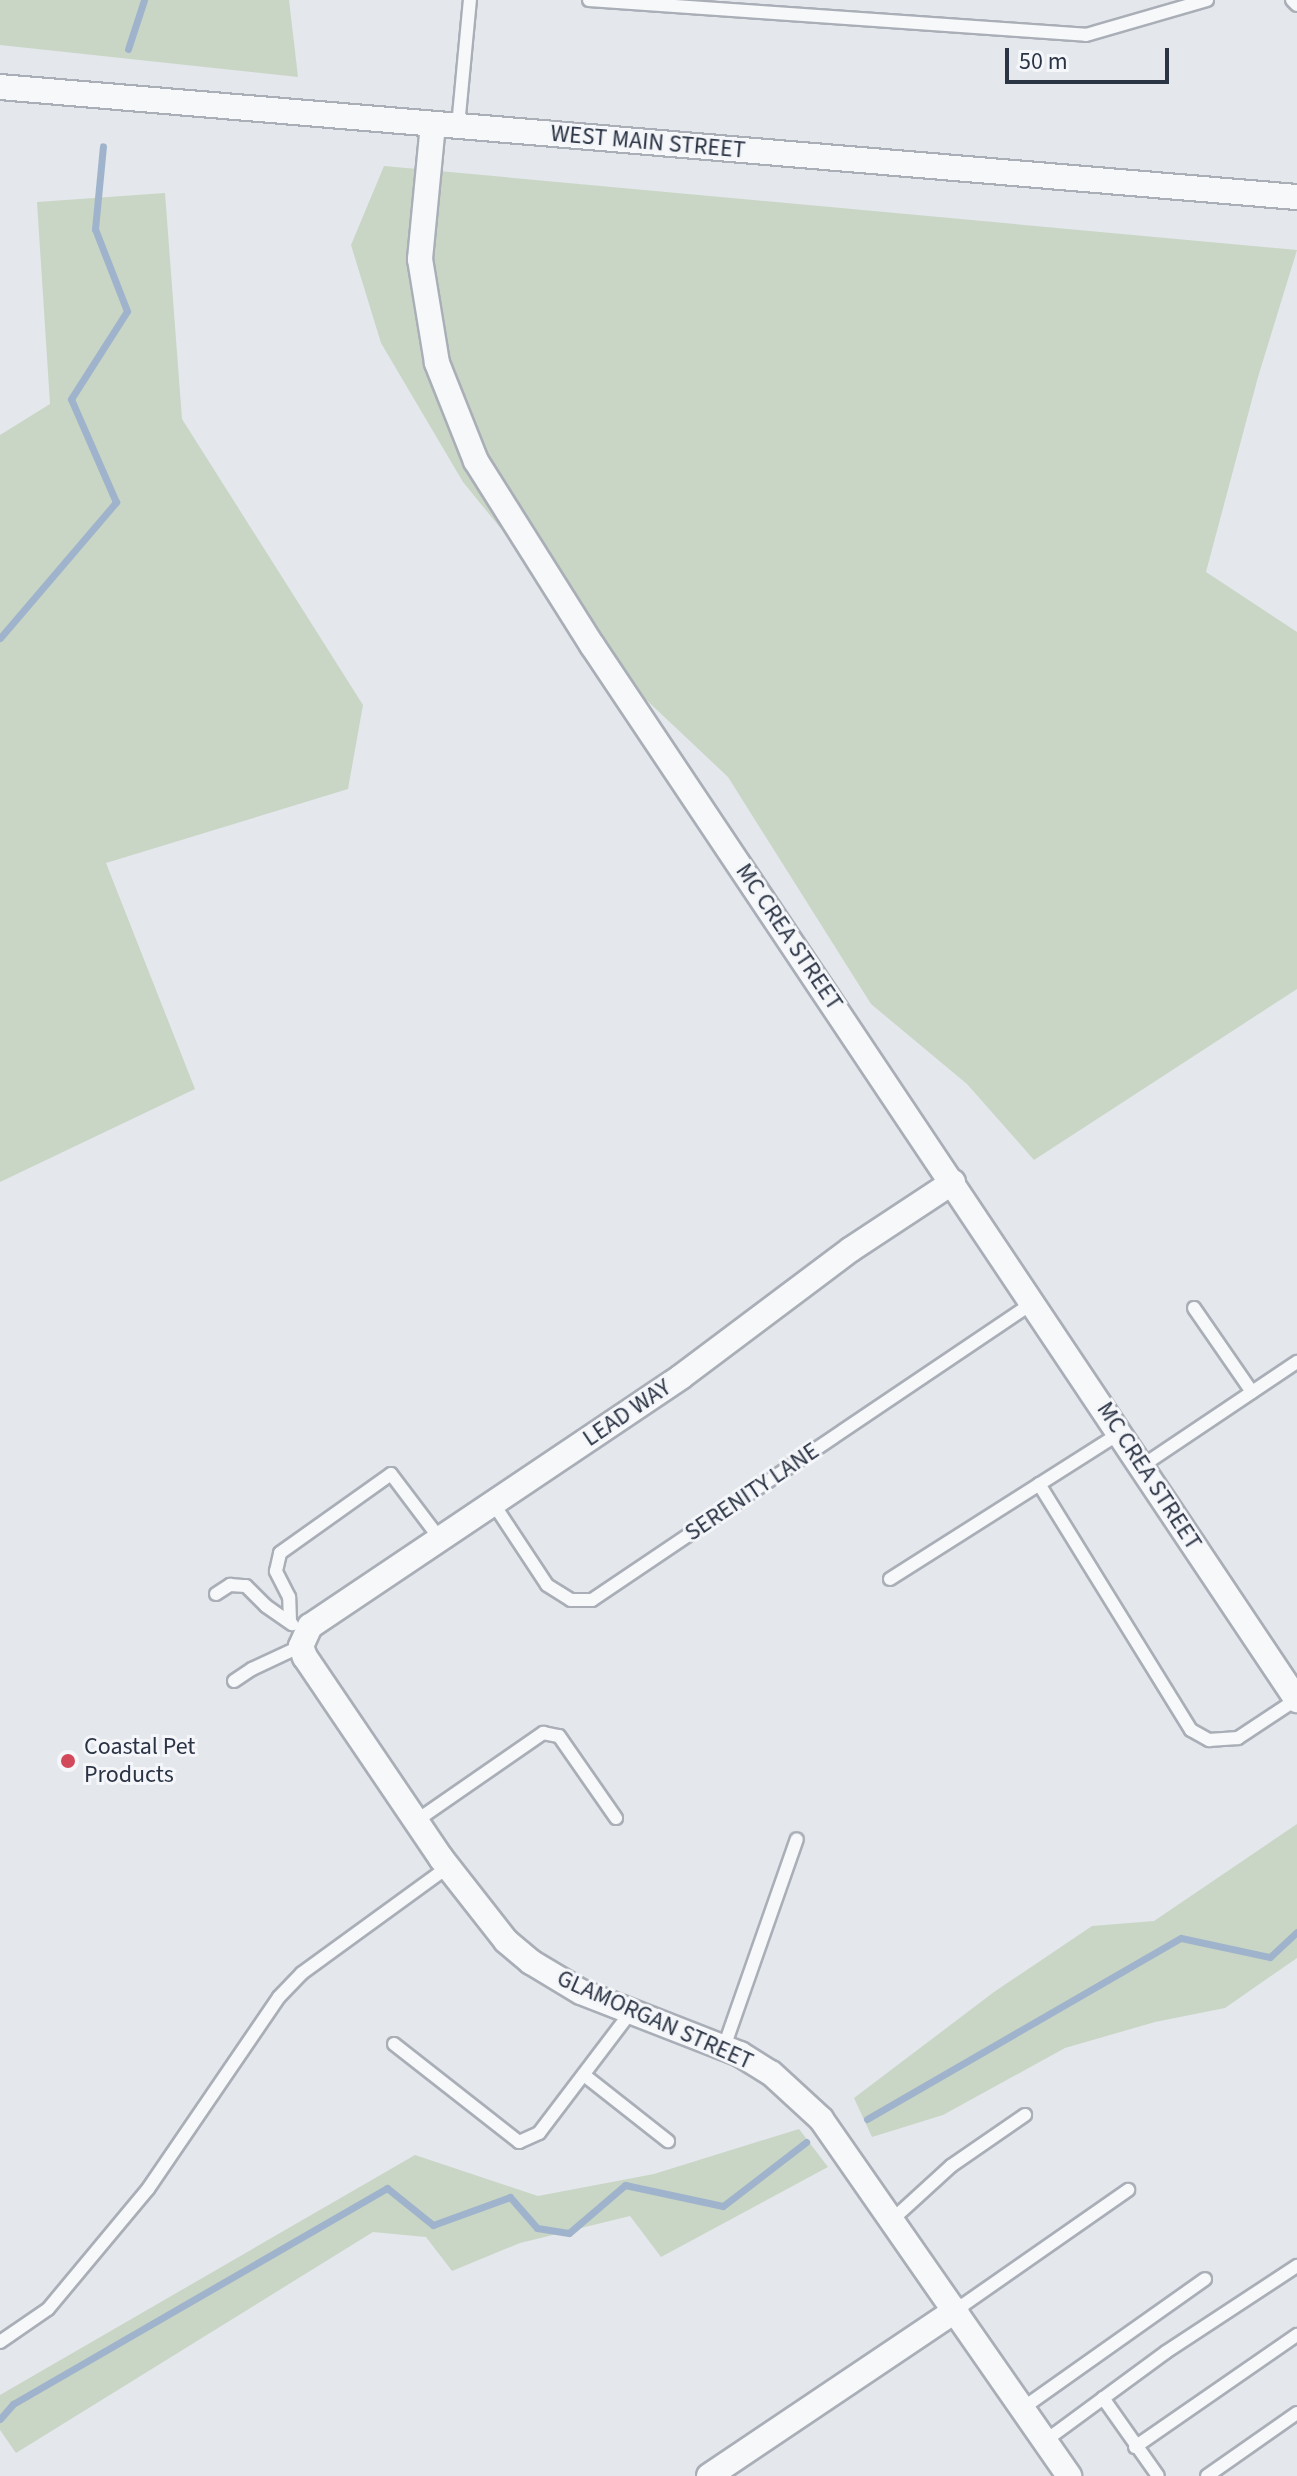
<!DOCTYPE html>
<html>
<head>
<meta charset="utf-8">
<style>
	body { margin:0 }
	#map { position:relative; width:1297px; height:2476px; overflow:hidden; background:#e4e7ec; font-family:"Source Sans 3",sans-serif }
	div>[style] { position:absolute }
	.green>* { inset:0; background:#c9d6c5 }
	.stream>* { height:7px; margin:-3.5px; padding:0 3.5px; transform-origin:3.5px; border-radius:3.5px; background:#9fb4cc }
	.roads { filter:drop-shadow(2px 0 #a9aeb7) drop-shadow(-2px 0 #a9aeb7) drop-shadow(0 2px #a9aeb7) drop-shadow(0 -2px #a9aeb7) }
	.service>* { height:12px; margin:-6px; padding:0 6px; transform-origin:6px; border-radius:6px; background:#f7f8fa }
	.minor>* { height:24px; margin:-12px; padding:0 12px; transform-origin:12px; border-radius:12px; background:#f7f8fa }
	.dots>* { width:22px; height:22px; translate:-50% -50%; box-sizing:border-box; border:4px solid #f4f6f9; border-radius:50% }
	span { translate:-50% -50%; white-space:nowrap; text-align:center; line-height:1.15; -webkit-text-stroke:6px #f4f6f9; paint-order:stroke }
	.street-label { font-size:24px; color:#2b3445 }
	.poi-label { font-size:24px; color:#2b3445 }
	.left { translate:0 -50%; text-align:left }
	.scale { position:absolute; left:1005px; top:48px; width:164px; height:36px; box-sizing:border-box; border:4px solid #2b3445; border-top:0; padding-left:10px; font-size:24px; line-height:28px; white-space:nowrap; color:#2b3445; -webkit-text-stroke:6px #f4f6f9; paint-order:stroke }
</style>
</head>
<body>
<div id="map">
	<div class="green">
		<i style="clip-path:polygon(0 0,289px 0,298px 77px,0 45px)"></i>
		<i style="clip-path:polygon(384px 166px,1297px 250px,1258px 377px,1206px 572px,1297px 632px,1297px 989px,1034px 1160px,967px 1084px,871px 1004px,728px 777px,621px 676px,463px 482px,381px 343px,351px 245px)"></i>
		<i style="clip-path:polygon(165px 193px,182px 419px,363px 705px,348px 789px,106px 863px,195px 1089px,0 1182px,0 435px,50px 404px,37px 202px)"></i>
		<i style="clip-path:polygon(1297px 1824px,1297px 1958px,1225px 2008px,1155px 2022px,1065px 2048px,943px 2115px,872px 2137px,854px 2098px,994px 1992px,1092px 1926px,1154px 1921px)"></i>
		<i style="clip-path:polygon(799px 2129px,828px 2167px,661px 2257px,630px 2216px,520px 2243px,452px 2271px,426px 2237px,373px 2232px,16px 2453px,0 2430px,0 2395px,415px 2155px,538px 2196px,654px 2174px)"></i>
	</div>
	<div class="stream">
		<i style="left:128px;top:49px;width:52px;rotate:-71.9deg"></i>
		<i style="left:0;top:638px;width:179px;rotate:-49.5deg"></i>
		<i style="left:116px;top:502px;width:112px;rotate:-113.6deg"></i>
		<i style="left:71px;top:399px;width:104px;rotate:-57.5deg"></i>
		<i style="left:127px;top:311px;width:88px;rotate:-111.3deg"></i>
		<i style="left:95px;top:229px;width:83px;rotate:-84.5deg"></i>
		<i style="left:867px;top:2119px;width:362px;rotate:-30deg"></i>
		<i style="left:1181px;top:1938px;width:91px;rotate:12.1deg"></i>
		<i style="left:1270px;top:1957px;width:37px;rotate:-43deg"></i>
		<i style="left:0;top:2419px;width:20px;rotate:-49deg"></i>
		<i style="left:13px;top:2404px;width:432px;rotate:-30deg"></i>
		<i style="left:387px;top:2188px;width:59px;rotate:38.8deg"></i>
		<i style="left:433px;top:2225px;width:82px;rotate:-20deg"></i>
		<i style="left:510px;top:2197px;width:41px;rotate:48.9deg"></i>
		<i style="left:537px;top:2228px;width:32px;rotate:9deg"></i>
		<i style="left:569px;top:2233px;width:74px;rotate:-40.6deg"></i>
		<i style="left:625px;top:2185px;width:100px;rotate:12.1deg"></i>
		<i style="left:723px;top:2206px;width:105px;rotate:-37.6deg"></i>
	</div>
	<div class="roads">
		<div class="service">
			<i style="left:589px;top:0;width:498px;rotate:4deg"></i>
			<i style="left:1086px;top:35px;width:126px;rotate:-16.1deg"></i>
			<i style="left:1292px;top:0;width:7px;rotate:45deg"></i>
			<i style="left:458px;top:126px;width:127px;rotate:-84.6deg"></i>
			<i style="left:1194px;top:1308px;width:102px;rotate:55.4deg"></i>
			<i style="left:1142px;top:1466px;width:187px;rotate:-33.9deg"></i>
			<i style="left:1039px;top:1484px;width:289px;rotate:58.3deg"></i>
			<i style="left:1191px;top:1730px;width:21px;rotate:29deg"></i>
			<i style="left:1209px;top:1740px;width:29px;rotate:-4deg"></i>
			<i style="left:1238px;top:1738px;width:71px;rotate:-33.5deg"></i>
			<i style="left:493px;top:1503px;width:98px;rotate:56.6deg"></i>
			<i style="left:547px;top:1585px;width:28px;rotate:32deg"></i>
			<i style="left:571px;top:1600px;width:21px"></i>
			<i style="left:592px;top:1600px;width:533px;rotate:-33.99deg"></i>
			<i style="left:890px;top:1579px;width:272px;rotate:-32.4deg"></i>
			<i style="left:216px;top:1594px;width:17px;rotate:-33deg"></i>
			<i style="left:230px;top:1585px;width:16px;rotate:4deg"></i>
			<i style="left:246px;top:1586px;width:28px;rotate:45deg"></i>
			<i style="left:266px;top:1606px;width:32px;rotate:35deg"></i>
			<i style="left:290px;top:1621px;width:24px;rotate:-92deg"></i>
			<i style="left:289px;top:1597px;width:29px;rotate:-117deg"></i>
			<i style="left:276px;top:1571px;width:18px;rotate:-77deg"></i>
			<i style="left:280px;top:1553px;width:136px;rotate:-35.4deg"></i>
			<i style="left:391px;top:1474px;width:81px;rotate:53deg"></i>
			<i style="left:234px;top:1681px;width:22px;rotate:-34deg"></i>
			<i style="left:252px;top:1669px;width:54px;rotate:-25.1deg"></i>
			<i style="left:416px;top:1821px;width:155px;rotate:-34.7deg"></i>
			<i style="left:543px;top:1733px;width:16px;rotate:11deg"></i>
			<i style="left:559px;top:1736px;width:100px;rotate:55.2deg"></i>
			<i style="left:394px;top:2044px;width:159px;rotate:38.1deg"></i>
			<i style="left:519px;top:2142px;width:22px;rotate:-24deg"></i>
			<i style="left:539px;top:2133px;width:152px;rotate:-52.8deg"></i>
			<i style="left:724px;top:2047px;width:220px;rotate:-70.7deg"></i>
			<i style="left:584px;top:2075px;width:107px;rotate:38.2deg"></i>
			<i style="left:893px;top:2219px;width:79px;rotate:-42.4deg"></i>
			<i style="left:951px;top:2166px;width:90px;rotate:-34.6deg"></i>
			<i style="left:956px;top:2310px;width:210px;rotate:-34.9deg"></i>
			<i style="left:0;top:2342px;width:58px;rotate:-34.5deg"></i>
			<i style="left:48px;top:2309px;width:156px;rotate:-50.2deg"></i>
			<i style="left:148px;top:2189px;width:232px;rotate:-55.7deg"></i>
			<i style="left:279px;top:1997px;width:33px;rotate:-46deg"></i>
			<i style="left:302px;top:1973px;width:180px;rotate:-36deg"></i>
			<i style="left:1103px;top:2398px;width:95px;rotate:54.8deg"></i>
			<i style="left:1023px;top:2408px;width:223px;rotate:-35.3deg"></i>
			<i style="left:1045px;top:2441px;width:150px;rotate:-36.3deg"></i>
			<i style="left:1166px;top:2352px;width:157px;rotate:-33.3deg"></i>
			<i style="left:1135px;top:2447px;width:197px;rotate:-34.7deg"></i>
			<i style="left:1207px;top:2476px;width:110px;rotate:-35deg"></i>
		</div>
		<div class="minor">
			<i style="left:0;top:87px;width:1302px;rotate:4.85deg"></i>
			<i style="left:433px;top:124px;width:136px;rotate:95.5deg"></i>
			<i style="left:420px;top:259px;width:105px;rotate:80.7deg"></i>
			<i style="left:437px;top:363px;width:105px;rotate:68.3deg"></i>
			<i style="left:476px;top:461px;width:218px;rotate:57.8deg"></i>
			<i style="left:592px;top:645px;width:1269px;rotate:56.25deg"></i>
			<i style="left:953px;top:1182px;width:123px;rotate:146.6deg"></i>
			<i style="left:850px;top:1250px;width:211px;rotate:143.1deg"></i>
			<i style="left:681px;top:1377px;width:447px;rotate:146.1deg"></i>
			<i style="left:310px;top:1626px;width:22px;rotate:114deg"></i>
			<i style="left:301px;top:1646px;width:12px;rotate:70deg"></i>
			<i style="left:305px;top:1657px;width:243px;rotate:55.9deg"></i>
			<i style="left:441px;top:1858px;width:105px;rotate:51.9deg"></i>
			<i style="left:506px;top:1941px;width:33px;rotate:40deg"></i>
			<i style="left:531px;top:1962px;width:58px;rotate:31deg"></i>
			<i style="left:581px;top:1992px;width:171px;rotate:21.3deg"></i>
			<i style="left:740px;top:2054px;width:36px;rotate:32deg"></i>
			<i style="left:771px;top:2073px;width:68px;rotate:42.6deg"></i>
			<i style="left:821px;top:2119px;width:435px;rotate:55.2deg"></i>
			<i style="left:709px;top:2476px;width:298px;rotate:-33.9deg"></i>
		</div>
	</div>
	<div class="dots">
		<i style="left:68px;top:1761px;background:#d1495b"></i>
	</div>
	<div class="street-label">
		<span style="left:648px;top:142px;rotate:5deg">WEST MAIN STREET</span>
		<span style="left:789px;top:937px;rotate:56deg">MC CREA STREET</span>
		<span style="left:627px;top:1413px;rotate:-34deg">LEAD WAY</span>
		<span style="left:1149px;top:1476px;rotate:57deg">MC CREA STREET</span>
		<span style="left:752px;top:1492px;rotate:-34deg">SERENITY LANE</span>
		<span style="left:655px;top:2020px;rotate:24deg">GLAMORGAN STREET</span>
	</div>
	<div class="poi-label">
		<span class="left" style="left:84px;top:1761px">Coastal Pet<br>Products</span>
	</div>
	<div class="scale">50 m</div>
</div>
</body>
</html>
